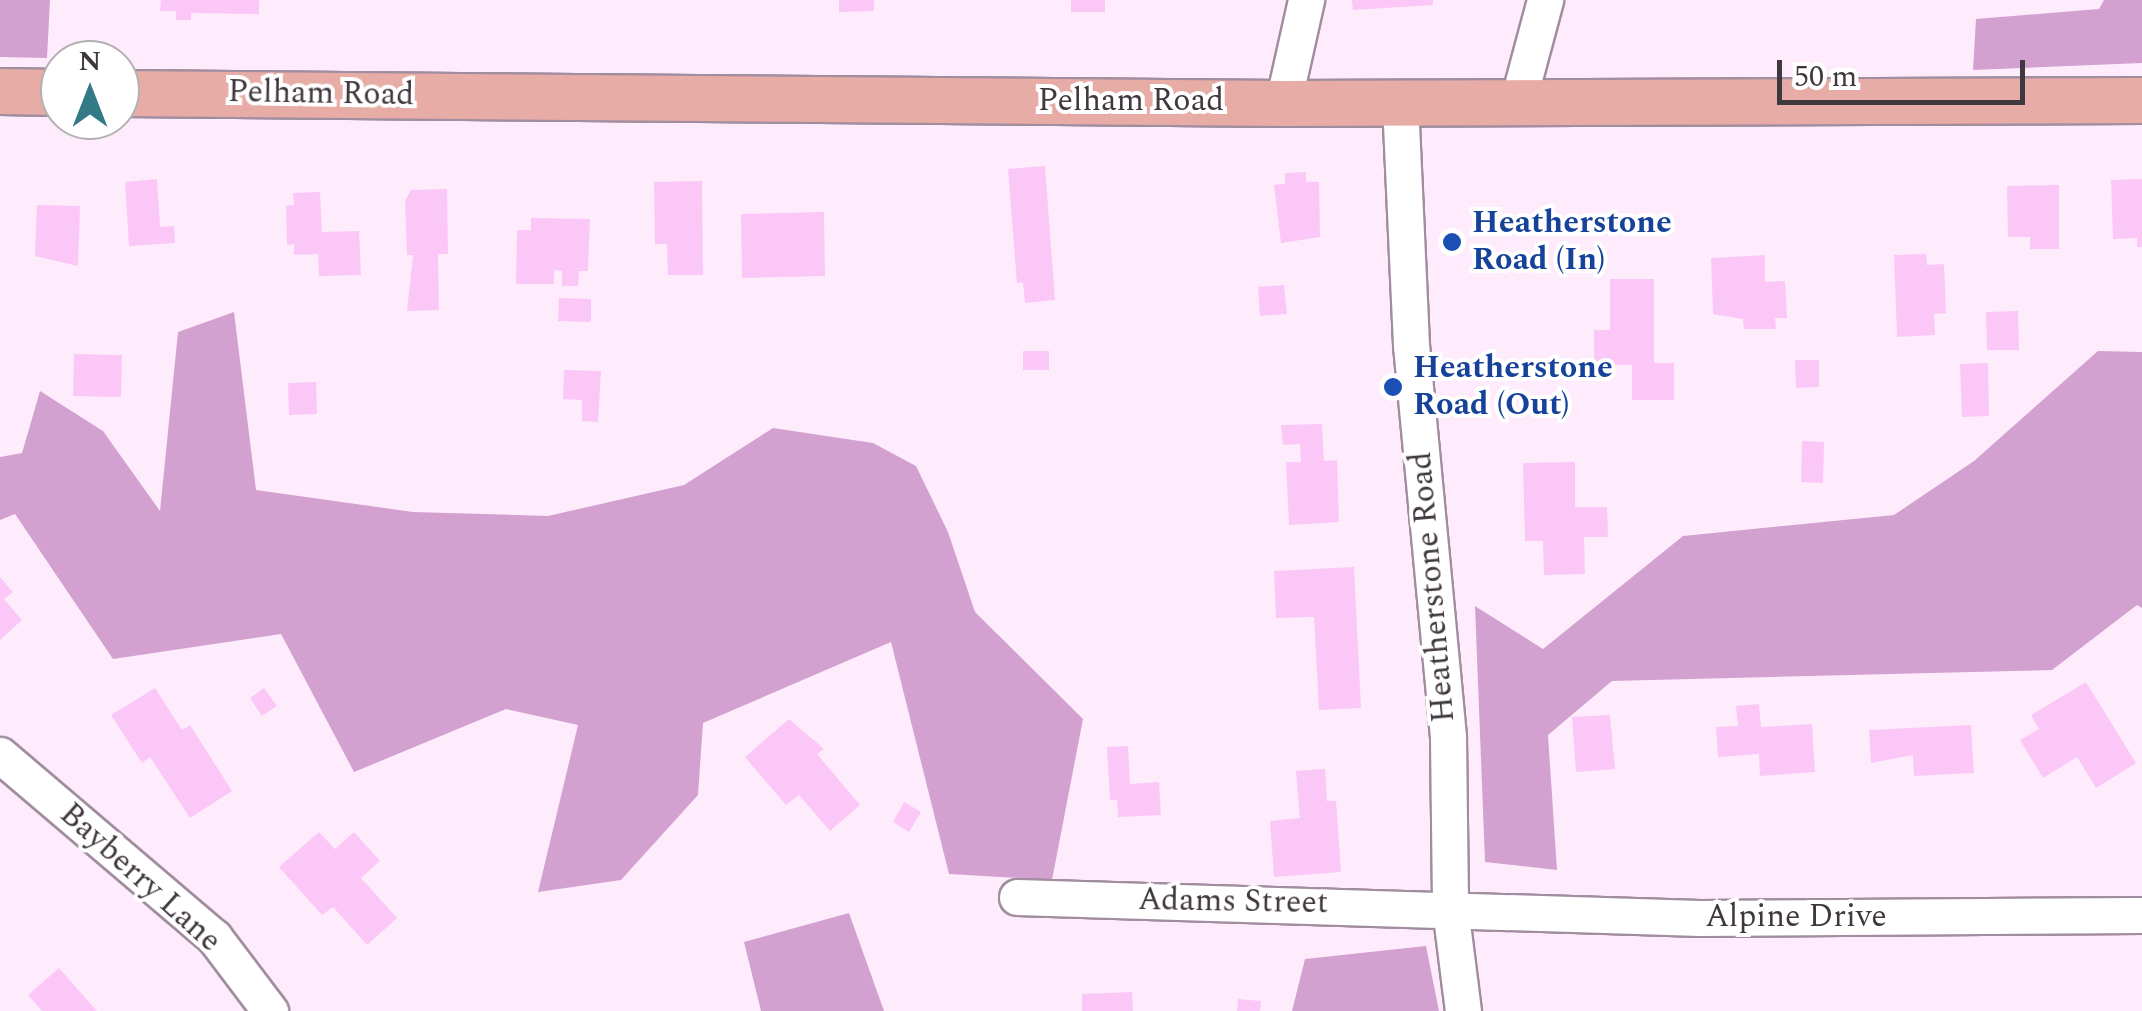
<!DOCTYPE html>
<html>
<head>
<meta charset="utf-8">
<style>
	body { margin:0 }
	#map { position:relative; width:2142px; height:1011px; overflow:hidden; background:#feecfc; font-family:Spectral,serif }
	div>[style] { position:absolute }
	.forest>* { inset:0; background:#d3a1d0 }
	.building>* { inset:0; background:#fbc7f7 }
	.roads { filter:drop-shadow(2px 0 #a18da0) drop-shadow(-2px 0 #a18da0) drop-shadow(0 2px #a18da0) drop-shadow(0 -2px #a18da0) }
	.minor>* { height:35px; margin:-17.5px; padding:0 17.5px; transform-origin:17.5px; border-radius:17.5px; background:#fff }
	.major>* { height:45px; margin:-22.5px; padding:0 22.5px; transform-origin:22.5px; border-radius:22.5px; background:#e7aca6 }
	.dots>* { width:28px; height:28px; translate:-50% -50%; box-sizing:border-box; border:5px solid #fff; border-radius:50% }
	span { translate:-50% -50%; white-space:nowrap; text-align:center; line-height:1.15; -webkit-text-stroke:8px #fff; paint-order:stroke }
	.street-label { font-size:32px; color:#40383f }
	.transit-label { font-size:32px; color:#164399; font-weight:700 }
	.left { translate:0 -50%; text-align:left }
	.north { position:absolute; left:40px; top:40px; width:100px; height:100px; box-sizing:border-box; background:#fff; border:2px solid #b3afb2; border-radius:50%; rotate:0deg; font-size:28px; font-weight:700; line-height:40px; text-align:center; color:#40383f }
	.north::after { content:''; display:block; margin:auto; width:35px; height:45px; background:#347986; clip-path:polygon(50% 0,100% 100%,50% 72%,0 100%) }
	.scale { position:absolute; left:1777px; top:60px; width:248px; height:45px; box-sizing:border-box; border:5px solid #40383f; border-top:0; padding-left:12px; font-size:30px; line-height:35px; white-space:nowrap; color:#40383f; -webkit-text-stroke:8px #fff; paint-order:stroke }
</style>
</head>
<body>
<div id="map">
	<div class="forest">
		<i style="clip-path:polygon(0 0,50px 0,47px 58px,0 57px)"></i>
		<i style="clip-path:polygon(2104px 0,2142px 0,2142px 63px,1973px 70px,1976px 19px,2099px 9px)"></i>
		<i style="clip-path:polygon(234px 312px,256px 490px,413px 512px,548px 516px,684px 485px,773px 428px,873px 443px,916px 466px,948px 532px,975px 612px,1083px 719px,1052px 880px,949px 874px,891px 642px,703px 723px,698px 795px,621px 880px,538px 892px,578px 725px,506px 709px,354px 772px,281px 634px,113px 659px,15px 514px,0 520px,0 457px,22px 453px,40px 391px,103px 431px,160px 511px,178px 332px)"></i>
		<i style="clip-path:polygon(2098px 351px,2142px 352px,2142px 608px,2137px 605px,2052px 670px,1612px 681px,1548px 735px,1557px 870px,1485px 862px,1475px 606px,1543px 649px,1683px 536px,1894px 515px,1974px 461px)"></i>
		<i style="clip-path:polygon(849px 913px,884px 1011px,761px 1011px,744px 942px)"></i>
		<i style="clip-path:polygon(1426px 946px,1439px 1011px,1292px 1011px,1305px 959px)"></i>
	</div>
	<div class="building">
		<i style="clip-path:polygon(161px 0,259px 0,259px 14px,191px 13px,191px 20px,176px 20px,176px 11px,160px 11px)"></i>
		<i style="clip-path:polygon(839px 0,874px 0,874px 11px,839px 12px)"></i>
		<i style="clip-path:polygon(1071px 0,1105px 0,1105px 12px,1071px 12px)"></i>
		<i style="clip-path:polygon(1352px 0,1433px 0,1433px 5px,1353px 10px)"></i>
		<i style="clip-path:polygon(1045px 166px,1055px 300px,1025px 303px,1023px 282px,1017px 283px,1008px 169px)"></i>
		<i style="clip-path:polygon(1306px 172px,1306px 182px,1319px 182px,1320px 237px,1281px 243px,1274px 185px,1285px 184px,1285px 173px)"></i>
		<i style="clip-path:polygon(157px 179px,160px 227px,174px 226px,175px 243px,129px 246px,125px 182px)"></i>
		<i style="clip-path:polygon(2142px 179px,2142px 247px,2137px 247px,2137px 238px,2113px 239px,2111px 180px)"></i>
		<i style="clip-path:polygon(702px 181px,703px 275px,668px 275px,667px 244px,655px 244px,654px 182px)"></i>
		<i style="clip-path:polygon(2059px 185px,2059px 249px,2030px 249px,2030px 237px,2008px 237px,2007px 186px)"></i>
		<i style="clip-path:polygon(447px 189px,448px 254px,438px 254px,439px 310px,407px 311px,413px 255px,407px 255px,405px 201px,411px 190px)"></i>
		<i style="clip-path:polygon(320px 192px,322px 232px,359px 231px,361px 275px,319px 276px,318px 254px,294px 255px,294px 244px,287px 245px,286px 206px,294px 205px,293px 193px)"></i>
		<i style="clip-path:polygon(37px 205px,80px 206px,78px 266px,35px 256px)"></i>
		<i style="clip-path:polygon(824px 212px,825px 276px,742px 278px,741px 214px)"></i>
		<i style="clip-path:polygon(531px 218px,590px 219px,588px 271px,579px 271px,578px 286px,562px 286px,562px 271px,554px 270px,554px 284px,516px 284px,517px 230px,531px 230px)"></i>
		<i style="clip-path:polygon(1926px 254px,1927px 265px,1944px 264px,1946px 313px,1934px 314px,1935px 335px,1897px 337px,1894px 255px)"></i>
		<i style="clip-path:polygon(1765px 255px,1765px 282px,1785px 281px,1787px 318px,1775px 318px,1776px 329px,1744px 329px,1743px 319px,1713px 314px,1711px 258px)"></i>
		<i style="clip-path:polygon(1610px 279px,1654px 279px,1654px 363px,1674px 363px,1674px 400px,1632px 400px,1632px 365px,1594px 365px,1594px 330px,1610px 330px)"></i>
		<i style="clip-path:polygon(1284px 285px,1287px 314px,1260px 316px,1258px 287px)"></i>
		<i style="clip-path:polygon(559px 298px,591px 299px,591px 322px,558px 321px)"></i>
		<i style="clip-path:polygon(2018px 311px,2019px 350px,1987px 350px,1986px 312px)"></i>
		<i style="clip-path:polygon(1023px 351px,1049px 351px,1049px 370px,1023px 370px)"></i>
		<i style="clip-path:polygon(74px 354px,122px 355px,121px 397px,73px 396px)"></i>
		<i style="clip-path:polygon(1795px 360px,1819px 360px,1819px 387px,1796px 388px)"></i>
		<i style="clip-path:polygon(1988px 363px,1989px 416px,1962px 417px,1960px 364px)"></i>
		<i style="clip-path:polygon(564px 370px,601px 371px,598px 422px,582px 421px,582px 400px,563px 399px)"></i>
		<i style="clip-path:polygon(316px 382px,317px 414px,289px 415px,288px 383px)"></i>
		<i style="clip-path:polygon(1322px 424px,1324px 461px,1337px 460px,1339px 522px,1289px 525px,1286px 462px,1301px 462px,1300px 444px,1283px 445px,1281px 425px)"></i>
		<i style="clip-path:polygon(1802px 441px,1824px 442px,1823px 483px,1801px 482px)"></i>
		<i style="clip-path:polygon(1575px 462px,1575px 507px,1607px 507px,1608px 537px,1584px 537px,1585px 574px,1544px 575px,1543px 541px,1525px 541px,1523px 463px)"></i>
		<i style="clip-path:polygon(1354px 567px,1361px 708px,1319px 710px,1314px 617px,1276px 618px,1274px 571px)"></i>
		<i style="clip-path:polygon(0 577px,13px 592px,4px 599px,22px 620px,0 640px)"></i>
		<i style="clip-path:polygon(2086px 682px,2136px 763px,2096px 788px,2077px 757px,2043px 778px,2020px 740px,2039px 729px,2031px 715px)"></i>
		<i style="clip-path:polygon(155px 688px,182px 730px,190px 725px,232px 791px,190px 818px,150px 757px,142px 763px,111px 715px)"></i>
		<i style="clip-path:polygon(264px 688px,277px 706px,262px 716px,250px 698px)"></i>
		<i style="clip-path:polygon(1759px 704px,1761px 727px,1812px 724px,1815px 772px,1760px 776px,1759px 754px,1718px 757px,1716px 727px,1738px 726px,1736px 706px)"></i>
		<i style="clip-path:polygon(1610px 715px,1615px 769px,1576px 772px,1572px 717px)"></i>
		<i style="clip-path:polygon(789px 719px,824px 749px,817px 754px,860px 805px,830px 831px,799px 795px,786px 805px,745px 757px)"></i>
		<i style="clip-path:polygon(1971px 725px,1974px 773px,1914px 776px,1913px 755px,1871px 763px,1869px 730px)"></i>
		<i style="clip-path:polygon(1128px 746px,1130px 784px,1159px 782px,1161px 815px,1118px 817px,1117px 800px,1110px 800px,1107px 747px)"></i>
		<i style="clip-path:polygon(1325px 769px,1327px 801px,1336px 801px,1341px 872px,1274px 877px,1270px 821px,1300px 818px,1296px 771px)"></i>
		<i style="clip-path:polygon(904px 802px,921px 812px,909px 832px,893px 822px)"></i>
		<i style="clip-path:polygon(319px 832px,335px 849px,354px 832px,380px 861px,361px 878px,397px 918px,367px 945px,333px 907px,322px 915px,279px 867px)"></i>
		<i style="clip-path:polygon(59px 968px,97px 1011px,42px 1011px,28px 995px)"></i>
		<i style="clip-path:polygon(1132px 992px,1133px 1011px,1082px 1011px,1082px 994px)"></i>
		<i style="clip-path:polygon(1238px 999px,1261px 1001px,1260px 1011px,1237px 1011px)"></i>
	</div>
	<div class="roads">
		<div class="minor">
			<i style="left:1518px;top:101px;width:105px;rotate:-75deg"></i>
			<i style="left:1400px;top:102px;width:243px;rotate:87.4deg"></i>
			<i style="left:1411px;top:345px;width:395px;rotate:84.6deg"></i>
			<i style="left:1448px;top:738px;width:170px;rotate:89.3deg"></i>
			<i style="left:1450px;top:908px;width:104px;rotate:82.8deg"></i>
			<i style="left:1283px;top:103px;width:106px;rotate:-77.4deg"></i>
			<i style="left:0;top:755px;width:281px;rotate:40.4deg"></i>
			<i style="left:214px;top:937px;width:93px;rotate:52.9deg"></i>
			<i style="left:1017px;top:897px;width:683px;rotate:1.76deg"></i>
			<i style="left:1700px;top:918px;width:442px;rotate:-0.4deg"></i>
		</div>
		<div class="major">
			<i style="left:0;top:91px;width:60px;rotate:1deg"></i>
			<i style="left:120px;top:93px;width:1163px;rotate:0.49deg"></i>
			<i style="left:1283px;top:103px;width:859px;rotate:-0.2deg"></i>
		</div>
	</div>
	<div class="dots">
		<i style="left:1452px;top:242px;background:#1a4fb4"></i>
		<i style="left:1393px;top:387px;background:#1a4fb4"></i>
	</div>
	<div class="street-label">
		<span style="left:321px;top:94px;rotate:1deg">Pelham Road</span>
		<span style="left:1131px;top:101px">Pelham Road</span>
		<span style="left:1433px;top:587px;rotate:-95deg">Heatherstone Road</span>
		<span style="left:140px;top:878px;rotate:42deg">Bayberry Lane</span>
		<span style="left:1233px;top:902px;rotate:1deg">Adams Street</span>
		<span style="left:1796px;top:917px">Alpine Drive</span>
	</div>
	<div class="transit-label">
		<span class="left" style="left:1472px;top:242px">Heatherstone<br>Road (In)</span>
		<span class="left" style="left:1413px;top:387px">Heatherstone<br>Road (Out)</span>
	</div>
	<div class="north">N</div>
	<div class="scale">50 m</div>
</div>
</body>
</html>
